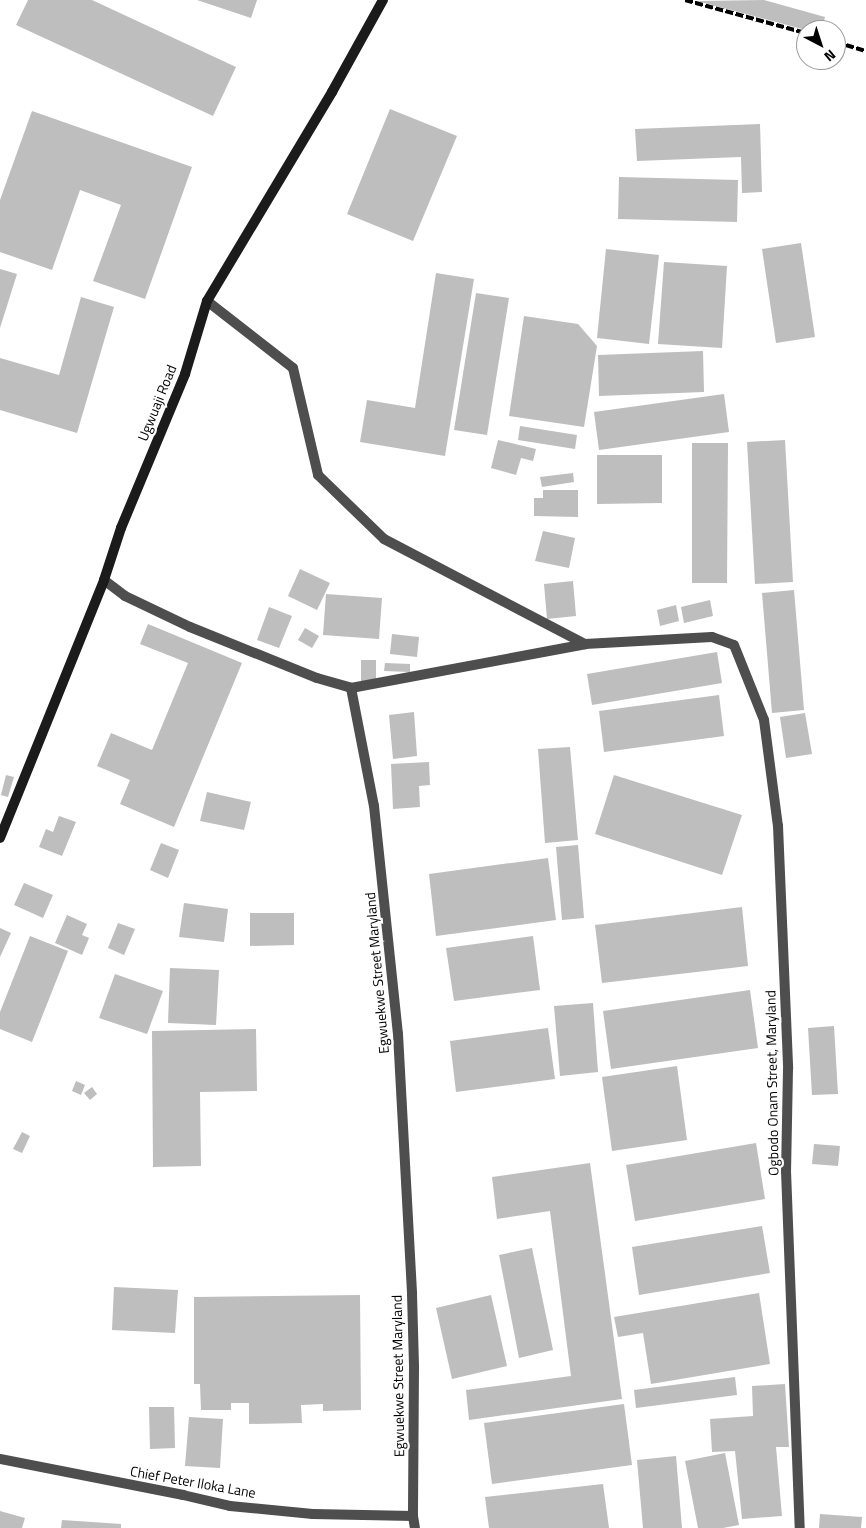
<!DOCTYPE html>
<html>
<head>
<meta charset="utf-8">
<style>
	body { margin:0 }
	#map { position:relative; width:866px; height:1528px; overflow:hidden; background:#fff; font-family:"Titillium Web",sans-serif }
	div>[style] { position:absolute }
	.building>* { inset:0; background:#bebebe }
	.street>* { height:10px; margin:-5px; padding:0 5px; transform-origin:5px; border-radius:5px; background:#4e4e4e }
	.secondary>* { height:10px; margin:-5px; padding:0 5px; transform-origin:5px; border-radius:5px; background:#1b1b1b }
	.rail>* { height:4px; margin-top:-2px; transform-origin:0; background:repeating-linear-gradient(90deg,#000 0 8px,transparent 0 10.5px) }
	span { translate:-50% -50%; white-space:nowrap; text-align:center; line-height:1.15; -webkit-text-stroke:4.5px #fff; paint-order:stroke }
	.street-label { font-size:14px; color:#000 }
	.north { position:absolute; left:796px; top:20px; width:50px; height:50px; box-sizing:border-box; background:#fff; border:1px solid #999; border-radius:50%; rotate:140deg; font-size:14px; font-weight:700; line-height:20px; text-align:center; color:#000 }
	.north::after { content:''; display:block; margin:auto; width:18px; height:22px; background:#000; clip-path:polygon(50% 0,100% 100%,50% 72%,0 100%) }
</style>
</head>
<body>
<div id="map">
	<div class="building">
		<i style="clip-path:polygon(28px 0,92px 0,236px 67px,213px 116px,16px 25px)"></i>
		<i style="clip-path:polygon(197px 0,257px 0,251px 18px)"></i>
		<i style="clip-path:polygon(764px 0,825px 17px,822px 30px,806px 30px,697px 1px)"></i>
		<i style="clip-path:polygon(390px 109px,457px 136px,413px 241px,347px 214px)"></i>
		<i style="clip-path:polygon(32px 111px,192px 167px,145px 299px,93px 281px,121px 205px,80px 190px,52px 270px,0 252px,0 200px)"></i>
		<i style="clip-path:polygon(760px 124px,762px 192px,742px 193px,741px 157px,637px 161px,635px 129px)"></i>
		<i style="clip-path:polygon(619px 177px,738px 180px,737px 222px,618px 219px)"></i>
		<i style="clip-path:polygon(801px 243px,815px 337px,776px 343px,762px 249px)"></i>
		<i style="clip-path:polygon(606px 249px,659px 255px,649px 344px,597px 338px)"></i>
		<i style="clip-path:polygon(664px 262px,727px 266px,722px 348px,658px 344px)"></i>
		<i style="clip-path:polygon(0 269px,17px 274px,0 328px)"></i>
		<i style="clip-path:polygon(436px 273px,474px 279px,445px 456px,360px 442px,367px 400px,415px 408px)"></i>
		<i style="clip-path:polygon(476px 293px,509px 298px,487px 435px,454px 430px)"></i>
		<i style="clip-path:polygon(81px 297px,114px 307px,77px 433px,0 410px,0 358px,59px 375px)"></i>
		<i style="clip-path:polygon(524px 316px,578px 324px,597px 346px,584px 427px,509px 416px)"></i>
		<i style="clip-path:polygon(703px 351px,704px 392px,599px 396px,598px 355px)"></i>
		<i style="clip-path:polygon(724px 394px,729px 432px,599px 450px,594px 412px)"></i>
		<i style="clip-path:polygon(520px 426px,577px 435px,575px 449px,518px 440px)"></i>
		<i style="clip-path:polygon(498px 440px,536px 449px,533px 461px,521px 458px,516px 475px,491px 468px)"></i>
		<i style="clip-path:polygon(785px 440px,793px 582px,755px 584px,747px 442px)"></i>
		<i style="clip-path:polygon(692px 443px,728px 443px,727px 583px,692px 583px)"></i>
		<i style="clip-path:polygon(597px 455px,662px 455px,662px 503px,597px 504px)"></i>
		<i style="clip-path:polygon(573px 473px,574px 482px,542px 487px,540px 477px)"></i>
		<i style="clip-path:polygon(543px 490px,578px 490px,578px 517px,534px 516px,534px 498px,543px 498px)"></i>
		<i style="clip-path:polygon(543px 531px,575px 538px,569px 568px,535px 561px)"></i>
		<i style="clip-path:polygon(300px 569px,330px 583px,317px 610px,288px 596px)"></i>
		<i style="clip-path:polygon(573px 581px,576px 616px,547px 619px,544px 584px)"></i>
		<i style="clip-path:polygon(794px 590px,804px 710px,772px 713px,762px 593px)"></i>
		<i style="clip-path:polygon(326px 594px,382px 598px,379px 639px,323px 635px)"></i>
		<i style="clip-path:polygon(710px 600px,713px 616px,684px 623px,681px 607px)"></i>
		<i style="clip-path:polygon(676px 605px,679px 621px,660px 626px,657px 610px)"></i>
		<i style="clip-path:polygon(269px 607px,292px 616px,279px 648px,257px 640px)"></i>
		<i style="clip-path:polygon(148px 624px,242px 663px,174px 827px,120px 804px,130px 780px,97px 766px,111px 733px,152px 750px,188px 663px,140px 644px)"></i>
		<i style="clip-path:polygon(305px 628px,319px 636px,312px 648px,298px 640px)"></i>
		<i style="clip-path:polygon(392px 634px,419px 637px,417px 657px,390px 654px)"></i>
		<i style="clip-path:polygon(717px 652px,722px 683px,592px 705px,587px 674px)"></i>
		<i style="clip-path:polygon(361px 660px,376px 660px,376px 683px,361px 683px)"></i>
		<i style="clip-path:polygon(385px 663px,410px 664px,410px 672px,384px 671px)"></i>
		<i style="clip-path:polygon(719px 695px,724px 736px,604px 752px,599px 711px)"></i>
		<i style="clip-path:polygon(414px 712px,417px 756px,393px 759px,389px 715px)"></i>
		<i style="clip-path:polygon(805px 713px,812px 754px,786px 758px,780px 717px)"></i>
		<i style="clip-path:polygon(570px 747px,578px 840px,545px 843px,538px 749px)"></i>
		<i style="clip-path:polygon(429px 762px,430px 785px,419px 786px,420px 807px,393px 809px,391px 764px)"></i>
		<i style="clip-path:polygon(6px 775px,14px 777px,8px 797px,1px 795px)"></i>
		<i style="clip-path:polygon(614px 775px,742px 815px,722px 875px,595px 834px)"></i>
		<i style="clip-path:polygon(207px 792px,251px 802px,244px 830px,200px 821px)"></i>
		<i style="clip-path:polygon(59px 816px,76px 822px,62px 856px,39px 847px,46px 829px,53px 832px)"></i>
		<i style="clip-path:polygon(161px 843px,179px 850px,168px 878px,150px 870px)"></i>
		<i style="clip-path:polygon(578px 845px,584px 918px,562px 920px,556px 847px)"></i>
		<i style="clip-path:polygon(548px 858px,556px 920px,436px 936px,429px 874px)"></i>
		<i style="clip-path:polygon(24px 883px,53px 895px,43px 918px,14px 905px)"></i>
		<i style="clip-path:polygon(184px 903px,228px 909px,224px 942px,179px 937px)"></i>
		<i style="clip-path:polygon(742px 907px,748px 966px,602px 983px,595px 925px)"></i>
		<i style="clip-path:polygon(250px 913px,294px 913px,294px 945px,250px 946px)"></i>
		<i style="clip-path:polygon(67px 915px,87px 924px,82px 935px,89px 938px,82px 955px,55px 943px)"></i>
		<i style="clip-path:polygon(118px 923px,135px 929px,124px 955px,108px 948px)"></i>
		<i style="clip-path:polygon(0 928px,11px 933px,0 957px)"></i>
		<i style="clip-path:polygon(30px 936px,68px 951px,32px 1042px,0 1029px,0 1012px)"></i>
		<i style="clip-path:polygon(533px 936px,540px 990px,454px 1001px,446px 948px)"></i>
		<i style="clip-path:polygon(170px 968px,219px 970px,216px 1025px,168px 1023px)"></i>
		<i style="clip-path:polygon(115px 974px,163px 991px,147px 1034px,99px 1018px)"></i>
		<i style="clip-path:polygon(750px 990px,758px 1048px,611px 1069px,603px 1011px)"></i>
		<i style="clip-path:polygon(593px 1003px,598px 1072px,560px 1076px,554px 1006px)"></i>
		<i style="clip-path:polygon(834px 1026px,838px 1094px,812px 1095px,808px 1028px)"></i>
		<i style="clip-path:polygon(548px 1028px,555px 1079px,456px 1092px,450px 1041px)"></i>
		<i style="clip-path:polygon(256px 1029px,257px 1091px,200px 1092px,201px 1166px,153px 1167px,152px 1031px)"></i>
		<i style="clip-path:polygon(677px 1066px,687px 1140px,612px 1151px,602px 1077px)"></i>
		<i style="clip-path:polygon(76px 1081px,85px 1085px,81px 1095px,72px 1091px)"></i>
		<i style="clip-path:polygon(92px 1087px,97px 1094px,90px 1100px,84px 1093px)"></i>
		<i style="clip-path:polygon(22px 1132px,30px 1136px,22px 1153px,13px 1149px)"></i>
		<i style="clip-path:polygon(756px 1143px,765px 1199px,635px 1221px,626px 1165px)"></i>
		<i style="clip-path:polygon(814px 1144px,840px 1146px,838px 1166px,812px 1164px)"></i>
		<i style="clip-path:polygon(590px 1163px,622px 1399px,469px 1420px,466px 1390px,571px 1376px,550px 1211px,497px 1219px,492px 1177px)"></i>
		<i style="clip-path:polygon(762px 1226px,770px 1273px,639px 1295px,632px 1247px)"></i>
		<i style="clip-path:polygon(532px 1248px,553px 1350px,519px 1358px,499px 1255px)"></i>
		<i style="clip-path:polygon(114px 1287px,178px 1290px,175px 1333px,112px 1330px)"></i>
		<i style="clip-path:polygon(759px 1293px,770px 1364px,651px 1384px,643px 1333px,618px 1337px,614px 1317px)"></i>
		<i style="clip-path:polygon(360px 1295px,361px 1410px,323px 1411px,323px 1404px,301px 1405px,302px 1423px,249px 1424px,249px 1403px,231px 1403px,231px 1410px,201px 1410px,200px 1384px,194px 1384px,194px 1297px)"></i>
		<i style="clip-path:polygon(491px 1295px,507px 1366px,452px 1379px,436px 1308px)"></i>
		<i style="clip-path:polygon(735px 1377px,737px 1395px,636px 1408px,634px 1390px)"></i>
		<i style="clip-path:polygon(785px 1384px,789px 1447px,776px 1447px,782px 1516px,742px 1519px,735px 1451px,712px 1452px,710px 1419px,753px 1416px,752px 1386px)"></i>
		<i style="clip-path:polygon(624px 1404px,632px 1465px,492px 1484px,484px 1423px)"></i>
		<i style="clip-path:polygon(149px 1407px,174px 1407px,175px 1448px,150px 1449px)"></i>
		<i style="clip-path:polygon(189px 1417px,223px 1419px,220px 1468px,185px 1466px)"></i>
		<i style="clip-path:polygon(725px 1453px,739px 1525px,723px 1528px,698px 1528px,685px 1461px)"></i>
		<i style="clip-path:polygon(676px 1456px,682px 1528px,643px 1528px,637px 1460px)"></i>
		<i style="clip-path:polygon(603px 1484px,609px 1528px,489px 1528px,485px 1497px)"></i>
		<i style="clip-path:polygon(0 1511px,25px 1518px,22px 1528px,0 1528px)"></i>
		<i style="clip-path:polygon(820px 1514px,862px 1517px,861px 1528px,819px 1528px)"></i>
		<i style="clip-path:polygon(62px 1520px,121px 1524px,121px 1528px,61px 1528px)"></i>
	</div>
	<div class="street">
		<i style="left:207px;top:301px;width:109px;rotate:37.9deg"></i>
		<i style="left:293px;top:368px;width:110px;rotate:76.8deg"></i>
		<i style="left:318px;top:475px;width:92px;rotate:44.1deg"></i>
		<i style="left:384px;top:539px;width:227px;rotate:27.6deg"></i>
		<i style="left:585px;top:644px;width:127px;rotate:-3.2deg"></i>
		<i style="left:712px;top:637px;width:23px;rotate:20deg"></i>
		<i style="left:734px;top:645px;width:81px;rotate:68.2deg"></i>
		<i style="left:764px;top:720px;width:107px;rotate:82.5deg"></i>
		<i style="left:778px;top:826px;width:243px;rotate:87.6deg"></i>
		<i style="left:788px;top:1069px;width:102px;rotate:91.1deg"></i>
		<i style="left:786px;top:1171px;width:357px;rotate:87.8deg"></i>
		<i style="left:104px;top:580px;width:26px;rotate:37deg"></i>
		<i style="left:125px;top:596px;width:72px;rotate:25.5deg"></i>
		<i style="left:190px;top:627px;width:137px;rotate:21.9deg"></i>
		<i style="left:317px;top:678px;width:35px;rotate:16deg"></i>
		<i style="left:351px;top:688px;width:120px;rotate:79deg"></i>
		<i style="left:374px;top:806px;width:229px;rotate:84deg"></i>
		<i style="left:398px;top:1034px;width:260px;rotate:86.9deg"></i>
		<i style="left:412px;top:1294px;width:73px;rotate:88.4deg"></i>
		<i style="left:414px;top:1367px;width:149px;rotate:90.4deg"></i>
		<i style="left:413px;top:1516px;width:12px;rotate:81deg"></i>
		<i style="left:351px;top:688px;width:238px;rotate:-10.6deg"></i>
		<i style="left:0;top:1459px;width:187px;rotate:11.1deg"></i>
		<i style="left:183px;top:1495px;width:48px;rotate:13.2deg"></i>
		<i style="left:230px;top:1506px;width:83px;rotate:5.5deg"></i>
		<i style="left:313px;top:1514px;width:100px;rotate:1.1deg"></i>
	</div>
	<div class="secondary">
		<i style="left:0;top:838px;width:278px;rotate:-68deg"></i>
		<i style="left:104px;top:580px;width:55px;rotate:-71.9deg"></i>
		<i style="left:121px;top:528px;width:167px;rotate:-67.4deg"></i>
		<i style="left:185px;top:374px;width:76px;rotate:-73.2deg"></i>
		<i style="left:207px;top:301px;width:244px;rotate:-59.1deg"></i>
		<i style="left:332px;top:92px;width:105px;rotate:-61deg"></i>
	</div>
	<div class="rail">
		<i style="left:685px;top:0;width:125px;rotate:15.3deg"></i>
		<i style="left:836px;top:42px;width:31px;rotate:17deg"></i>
	</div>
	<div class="street-label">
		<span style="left:157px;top:403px;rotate:-68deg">Ugwuaji Road</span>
		<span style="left:377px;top:973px;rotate:-95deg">Egwuekwe Street Maryland</span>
		<span style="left:772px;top:1083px;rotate:-91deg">Ogbodo Onam Street, Maryland</span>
		<span style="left:398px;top:1376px;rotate:-91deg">Egwuekwe Street Maryland</span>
		<span style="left:193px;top:1482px;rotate:10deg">Chief Peter Iloka Lane</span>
	</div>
	<div class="north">N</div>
</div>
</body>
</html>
